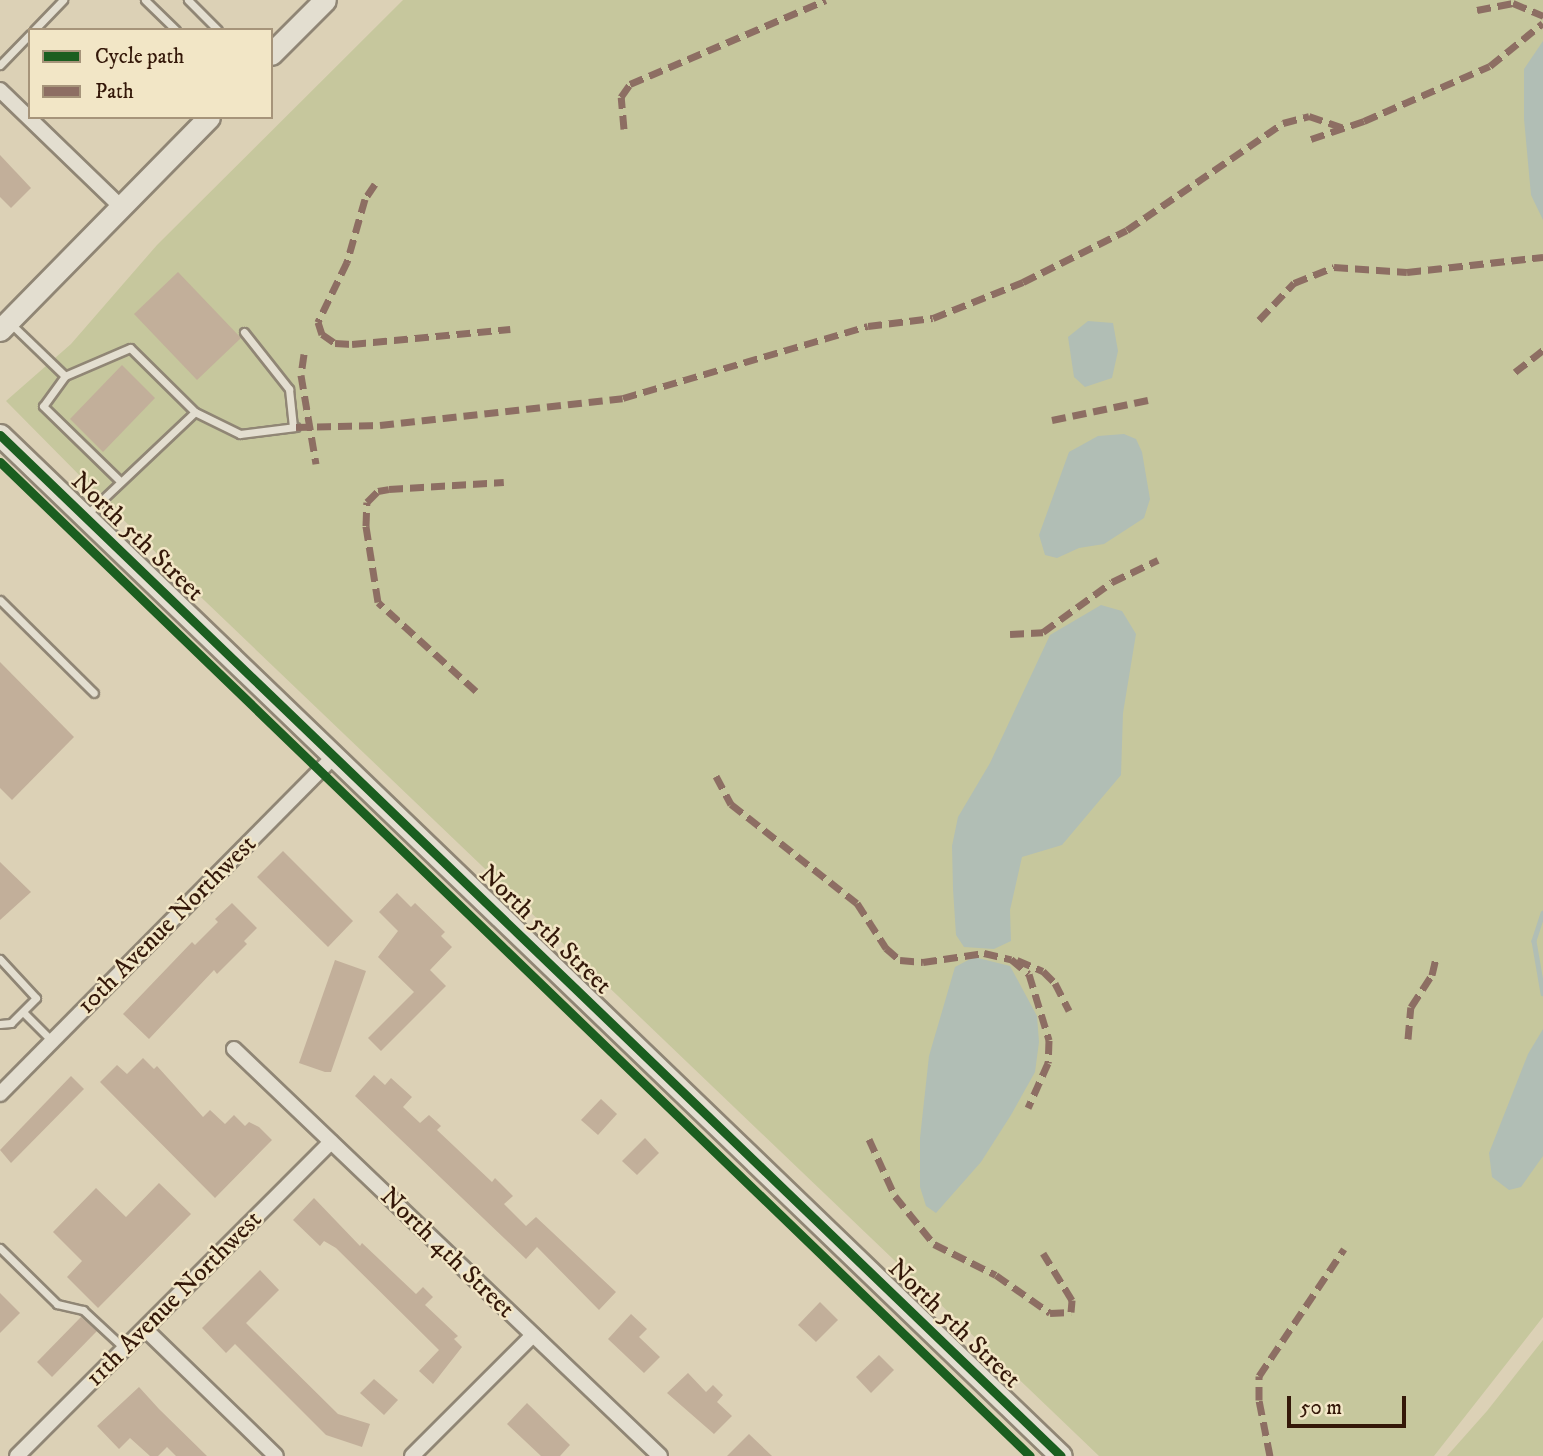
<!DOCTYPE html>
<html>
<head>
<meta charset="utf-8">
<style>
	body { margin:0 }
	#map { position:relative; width:1543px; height:1456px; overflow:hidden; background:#dcd1b6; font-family:"IM FELL DW Pica",serif }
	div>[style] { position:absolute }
	.green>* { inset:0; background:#c6c79d }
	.water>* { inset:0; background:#b1beb5 }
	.stream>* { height:4.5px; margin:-2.25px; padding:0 2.25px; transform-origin:2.25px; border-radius:2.25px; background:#b1beb5 }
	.building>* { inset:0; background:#c2af9a }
	.roads { filter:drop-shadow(2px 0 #908675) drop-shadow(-2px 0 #908675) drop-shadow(0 2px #908675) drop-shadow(0 -2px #908675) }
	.lane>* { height:7px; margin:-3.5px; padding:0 3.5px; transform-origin:3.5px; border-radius:3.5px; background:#e3ded0 }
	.street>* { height:14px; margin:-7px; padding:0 7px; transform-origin:7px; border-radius:7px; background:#e3ded0 }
	.secondary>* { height:21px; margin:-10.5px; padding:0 10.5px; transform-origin:10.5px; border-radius:10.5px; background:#e3ded0 }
	.quiet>* { height:7px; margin-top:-3.5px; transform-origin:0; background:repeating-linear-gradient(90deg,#8d6e63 0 14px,transparent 0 21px) }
	.cycleway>* { height:9px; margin:-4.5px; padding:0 4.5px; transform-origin:4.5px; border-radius:4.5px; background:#1b5e20 }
	span { translate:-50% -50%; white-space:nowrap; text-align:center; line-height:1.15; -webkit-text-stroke:5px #f2e6c6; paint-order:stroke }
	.street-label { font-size:26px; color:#341809 }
	.legend { position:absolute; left:28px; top:28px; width:245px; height:91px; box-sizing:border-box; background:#f2e6c6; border:2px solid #a6947a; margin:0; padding:9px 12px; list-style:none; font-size:21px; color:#341809 }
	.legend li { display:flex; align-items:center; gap:14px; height:35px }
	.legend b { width:35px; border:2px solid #a6947a }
	.scale { position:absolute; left:1287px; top:1396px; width:119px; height:32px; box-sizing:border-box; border:4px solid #341809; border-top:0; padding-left:9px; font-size:21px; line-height:24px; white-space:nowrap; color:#341809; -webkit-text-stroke:5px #f2e6c6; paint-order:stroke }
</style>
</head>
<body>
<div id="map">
	<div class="green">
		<i style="clip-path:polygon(403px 0,1543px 0,1543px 1317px,1434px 1456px,1099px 1456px,183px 580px,6px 401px,71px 344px,157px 245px)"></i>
		<i style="clip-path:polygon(1543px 1340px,1543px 1456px,1447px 1456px,1487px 1411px)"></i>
	</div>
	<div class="water">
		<i style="clip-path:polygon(1543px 41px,1543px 220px,1531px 195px,1524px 119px,1524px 69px)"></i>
		<i style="clip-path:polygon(1088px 321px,1113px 323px,1118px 351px,1112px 378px,1085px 387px,1074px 377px,1068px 337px)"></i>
		<i style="clip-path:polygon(1124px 434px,1136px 439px,1142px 452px,1150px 499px,1144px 518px,1104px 544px,1079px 548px,1057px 558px,1045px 555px,1039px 535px,1069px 452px,1098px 436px)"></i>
		<i style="clip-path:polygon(1101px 605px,1122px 611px,1136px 634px,1123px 713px,1121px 775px,1062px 845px,1022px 857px,1010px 910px,1011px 941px,994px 949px,964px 947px,956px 935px,953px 889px,952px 846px,958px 817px,990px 763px,1050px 635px)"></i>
		<i style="clip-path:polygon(974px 957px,1010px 966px,1037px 1016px,1039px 1042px,1035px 1072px,1011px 1115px,981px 1162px,936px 1213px,926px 1206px,920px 1187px,920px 1138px,929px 1056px,955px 967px)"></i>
		<i style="clip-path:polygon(1543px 1029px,1543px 1156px,1521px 1187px,1509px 1190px,1492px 1177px,1489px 1153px,1528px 1054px)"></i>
	</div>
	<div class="stream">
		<i style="left:1543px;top:913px;width:29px;rotate:108deg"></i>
		<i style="left:1534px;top:941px;width:53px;rotate:80.2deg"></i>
	</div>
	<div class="building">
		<i style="clip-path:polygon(0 155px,31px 188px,11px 208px,0 197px)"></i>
		<i style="clip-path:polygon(178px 272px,241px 338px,197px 380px,134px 314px)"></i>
		<i style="clip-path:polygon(122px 365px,155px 398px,103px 452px,70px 419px)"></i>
		<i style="clip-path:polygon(0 662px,74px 737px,12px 800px,0 788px)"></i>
		<i style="clip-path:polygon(283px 851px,353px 921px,328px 947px,257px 877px)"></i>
		<i style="clip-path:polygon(0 862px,31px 892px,0 920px)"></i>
		<i style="clip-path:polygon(397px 893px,411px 907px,415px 903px,445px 932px,441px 936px,452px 947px,430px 970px,446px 986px,381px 1051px,368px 1038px,414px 992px,378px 957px,398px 931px,379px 912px)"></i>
		<i style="clip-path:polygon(232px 903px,257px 928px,244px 941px,247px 944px,217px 974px,214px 970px,149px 1039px,123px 1014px,192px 942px,195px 945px,218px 922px,215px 919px)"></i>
		<i style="clip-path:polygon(335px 960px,366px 971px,331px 1072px,325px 1072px,299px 1063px)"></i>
		<i style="clip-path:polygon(143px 1058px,154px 1069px,157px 1066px,203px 1117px,210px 1110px,225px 1124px,234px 1115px,245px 1126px,249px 1122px,259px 1127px,272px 1140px,215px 1198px,100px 1082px,117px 1065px,127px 1074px)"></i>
		<i style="clip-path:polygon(374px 1075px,385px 1085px,391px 1078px,412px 1097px,403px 1107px,420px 1123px,429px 1115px,441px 1126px,437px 1130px,492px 1182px,495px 1178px,513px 1196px,504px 1204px,526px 1226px,536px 1217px,616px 1292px,599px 1310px,537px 1247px,526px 1259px,355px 1096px)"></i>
		<i style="clip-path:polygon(71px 1076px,84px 1089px,11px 1163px,0 1150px)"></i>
		<i style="clip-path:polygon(601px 1099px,617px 1114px,598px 1135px,581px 1120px)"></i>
		<i style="clip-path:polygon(645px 1138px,659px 1153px,637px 1175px,622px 1161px)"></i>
		<i style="clip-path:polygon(159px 1183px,191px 1214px,98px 1308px,67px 1277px,82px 1261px,53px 1232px,96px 1188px,126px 1217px)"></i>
		<i style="clip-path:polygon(314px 1198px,360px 1246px,362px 1243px,416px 1294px,423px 1287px,433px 1297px,425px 1305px,458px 1336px,454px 1339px,462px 1347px,433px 1384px,419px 1371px,439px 1350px,336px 1248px,324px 1241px,320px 1246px,293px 1220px)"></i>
		<i style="clip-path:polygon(260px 1270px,279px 1290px,246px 1323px,338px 1414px,370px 1424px,362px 1447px,326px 1435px,235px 1344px,226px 1353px,202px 1328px)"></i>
		<i style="clip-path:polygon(0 1293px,20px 1313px,0 1333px)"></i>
		<i style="clip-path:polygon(820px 1302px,838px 1320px,816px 1342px,798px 1325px)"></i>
		<i style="clip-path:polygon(631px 1314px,647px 1329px,639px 1337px,660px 1357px,644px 1373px,608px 1339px)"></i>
		<i style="clip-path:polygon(81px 1317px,97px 1331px,52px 1377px,37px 1362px)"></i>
		<i style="clip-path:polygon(879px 1355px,894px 1370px,871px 1393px,856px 1377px)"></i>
		<i style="clip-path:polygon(688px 1373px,706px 1392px,713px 1385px,723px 1395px,717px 1402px,732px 1416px,714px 1434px,667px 1393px)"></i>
		<i style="clip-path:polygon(374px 1379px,398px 1400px,384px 1415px,360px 1393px)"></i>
		<i style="clip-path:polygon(139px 1387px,159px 1409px,207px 1456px,176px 1456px,167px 1447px,158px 1456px,150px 1456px,130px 1438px,119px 1449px,97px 1426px)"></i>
		<i style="clip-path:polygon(527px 1403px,570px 1445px,560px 1456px,541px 1456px,507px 1424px)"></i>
		<i style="clip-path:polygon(749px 1434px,772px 1456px,727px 1456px)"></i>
	</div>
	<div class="roads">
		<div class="lane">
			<i style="left:145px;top:0;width:43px;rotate:44.1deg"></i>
			<i style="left:188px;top:0;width:42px;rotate:45deg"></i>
			<i style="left:34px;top:30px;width:42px;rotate:-46deg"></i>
			<i style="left:0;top:65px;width:43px;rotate:-45.9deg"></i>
			<i style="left:10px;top:323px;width:76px;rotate:43.9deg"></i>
			<i style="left:244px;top:332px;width:73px;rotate:51.7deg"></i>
			<i style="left:289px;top:389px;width:38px;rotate:84deg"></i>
			<i style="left:195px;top:412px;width:50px;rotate:26.1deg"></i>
			<i style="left:240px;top:434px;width:56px;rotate:-7.1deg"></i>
			<i style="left:85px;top:516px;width:151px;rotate:-43.4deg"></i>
			<i style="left:195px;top:412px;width:91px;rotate:-135.4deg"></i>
			<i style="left:130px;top:348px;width:71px;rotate:156.7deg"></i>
			<i style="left:65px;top:376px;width:37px;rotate:126deg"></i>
			<i style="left:43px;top:406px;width:106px;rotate:44.2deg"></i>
			<i style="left:0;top:600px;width:132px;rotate:44.7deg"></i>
			<i style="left:0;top:959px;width:53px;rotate:47.3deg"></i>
			<i style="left:36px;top:998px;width:35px;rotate:135deg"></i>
			<i style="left:11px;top:1023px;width:11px;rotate:175deg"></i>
			<i style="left:24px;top:1013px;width:40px;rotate:45deg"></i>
			<i style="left:0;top:1248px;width:80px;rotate:44.5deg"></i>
			<i style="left:57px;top:1304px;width:27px;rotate:13deg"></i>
			<i style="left:83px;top:1310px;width:57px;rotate:42.9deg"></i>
		</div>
		<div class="street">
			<i style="left:0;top:90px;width:168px;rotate:44deg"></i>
			<i style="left:234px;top:1049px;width:589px;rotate:43.69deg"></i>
			<i style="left:0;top:1094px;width:476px;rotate:-45.3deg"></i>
			<i style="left:145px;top:1329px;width:182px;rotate:44.1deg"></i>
			<i style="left:17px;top:1456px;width:444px;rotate:-45deg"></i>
			<i style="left:412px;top:1456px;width:171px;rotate:-45deg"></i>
		</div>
		<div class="secondary">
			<i style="left:271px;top:54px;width:76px;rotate:-45deg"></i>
			<i style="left:0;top:330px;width:298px;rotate:-45.5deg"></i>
			<i style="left:0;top:435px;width:1472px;rotate:43.9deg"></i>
		</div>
	</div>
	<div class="quiet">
		<i style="left:1477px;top:10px;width:37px;rotate:-11deg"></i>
		<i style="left:1513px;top:3px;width:33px;rotate:23deg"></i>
		<i style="left:624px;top:129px;width:32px;rotate:-95deg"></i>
		<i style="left:621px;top:97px;width:16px;rotate:-55deg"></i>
		<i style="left:630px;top:84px;width:213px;rotate:-23.2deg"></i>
		<i style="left:1311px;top:139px;width:56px;rotate:-18.8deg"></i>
		<i style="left:1364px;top:121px;width:137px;rotate:-23.6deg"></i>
		<i style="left:1490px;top:66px;width:68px;rotate:-39.1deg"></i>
		<i style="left:375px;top:184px;width:18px;rotate:124deg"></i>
		<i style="left:365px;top:199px;width:66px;rotate:105.9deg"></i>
		<i style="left:347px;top:262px;width:67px;rotate:115.8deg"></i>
		<i style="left:318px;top:322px;width:13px;rotate:72deg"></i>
		<i style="left:322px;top:334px;width:16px;rotate:35deg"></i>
		<i style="left:335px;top:343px;width:17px;rotate:3deg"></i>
		<i style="left:352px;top:344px;width:159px;rotate:-5.4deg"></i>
		<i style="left:1259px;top:320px;width:51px;rotate:-46.6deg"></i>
		<i style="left:1294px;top:283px;width:43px;rotate:-21.8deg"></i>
		<i style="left:1334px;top:267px;width:73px;rotate:3.9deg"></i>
		<i style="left:1407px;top:272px;width:137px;rotate:-6.3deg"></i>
		<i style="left:304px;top:354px;width:21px;rotate:98deg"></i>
		<i style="left:301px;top:375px;width:90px;rotate:80.4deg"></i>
		<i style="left:1515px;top:372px;width:36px;rotate:-38deg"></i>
		<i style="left:1052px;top:420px;width:98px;rotate:-11.8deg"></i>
		<i style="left:296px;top:427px;width:84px;rotate:-1.4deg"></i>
		<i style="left:380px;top:425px;width:244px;rotate:-6.3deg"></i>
		<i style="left:623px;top:398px;width:255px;rotate:-16.4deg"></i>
		<i style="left:868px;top:326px;width:65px;rotate:-7deg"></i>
		<i style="left:933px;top:318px;width:97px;rotate:-21.8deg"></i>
		<i style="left:1023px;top:282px;width:116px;rotate:-26.6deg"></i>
		<i style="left:1127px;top:230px;width:189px;rotate:-34.4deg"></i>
		<i style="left:1283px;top:123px;width:27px;rotate:-15deg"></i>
		<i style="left:1309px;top:116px;width:37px;rotate:19deg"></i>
		<i style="left:1010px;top:634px;width:33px;rotate:-3deg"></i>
		<i style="left:1043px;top:632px;width:85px;rotate:-35.9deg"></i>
		<i style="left:1112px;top:582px;width:51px;rotate:-25.6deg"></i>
		<i style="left:476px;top:691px;width:132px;rotate:-137.8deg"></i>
		<i style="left:378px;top:602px;width:77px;rotate:-99deg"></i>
		<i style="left:366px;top:526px;width:24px;rotate:-88deg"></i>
		<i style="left:367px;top:502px;width:16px;rotate:-45deg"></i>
		<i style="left:378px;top:491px;width:11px;rotate:-10deg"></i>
		<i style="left:389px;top:489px;width:115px;rotate:-3.5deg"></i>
		<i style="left:716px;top:776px;width:32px;rotate:62deg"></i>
		<i style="left:731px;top:804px;width:160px;rotate:38.2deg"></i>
		<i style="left:857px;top:903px;width:54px;rotate:57.2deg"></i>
		<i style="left:886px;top:948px;width:18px;rotate:41deg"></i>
		<i style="left:900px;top:960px;width:23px;rotate:5deg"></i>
		<i style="left:923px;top:962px;width:62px;rotate:-8.4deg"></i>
		<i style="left:984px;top:953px;width:28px;rotate:13deg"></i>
		<i style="left:1011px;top:959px;width:23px;rotate:40deg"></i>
		<i style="left:1029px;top:974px;width:69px;rotate:73.1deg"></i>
		<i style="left:1049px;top:1040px;width:23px;rotate:92deg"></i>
		<i style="left:1048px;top:1063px;width:49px;rotate:114deg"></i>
		<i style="left:1017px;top:960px;width:28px;rotate:23deg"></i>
		<i style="left:1043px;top:971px;width:17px;rotate:45deg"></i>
		<i style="left:1055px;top:983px;width:31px;rotate:63deg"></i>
		<i style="left:1408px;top:1039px;width:32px;rotate:-85deg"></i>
		<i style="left:1411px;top:1007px;width:38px;rotate:-57deg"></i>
		<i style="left:1432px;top:975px;width:17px;rotate:-77deg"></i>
		<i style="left:869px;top:1139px;width:63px;rotate:65.5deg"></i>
		<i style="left:895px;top:1196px;width:62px;rotate:50.9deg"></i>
		<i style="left:934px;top:1244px;width:69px;rotate:26.6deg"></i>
		<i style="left:996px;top:1275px;width:66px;rotate:35.1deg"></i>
		<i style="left:1050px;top:1313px;width:21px;rotate:-3deg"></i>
		<i style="left:1071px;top:1312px;width:12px;rotate:-85deg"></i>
		<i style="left:1072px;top:1300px;width:55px;rotate:-121.7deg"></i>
		<i style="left:1270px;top:1456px;width:57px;rotate:-101.1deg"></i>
		<i style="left:1259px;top:1400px;width:24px;rotate:-90deg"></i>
		<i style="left:1259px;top:1376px;width:153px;rotate:-56.2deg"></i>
	</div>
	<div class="cycleway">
		<i style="left:0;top:435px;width:1472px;rotate:43.9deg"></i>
		<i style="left:0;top:462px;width:1431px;rotate:43.98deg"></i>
	</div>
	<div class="street-label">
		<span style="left:137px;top:537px;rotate:44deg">North 5th Street</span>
		<span style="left:167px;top:925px;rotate:-45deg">10th Avenue Northwest</span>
		<span style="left:545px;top:930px;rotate:44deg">North 5th Street</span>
		<span style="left:447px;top:1253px;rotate:44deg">North 4th Street</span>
		<span style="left:174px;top:1299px;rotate:-45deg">11th Avenue Northwest</span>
		<span style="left:954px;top:1324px;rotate:44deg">North 5th Street</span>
	</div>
	<ul class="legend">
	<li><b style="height:9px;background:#1b5e20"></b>Cycle path</li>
	<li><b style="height:9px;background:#8d6e63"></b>Path</li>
	</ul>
	<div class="scale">50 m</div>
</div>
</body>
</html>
